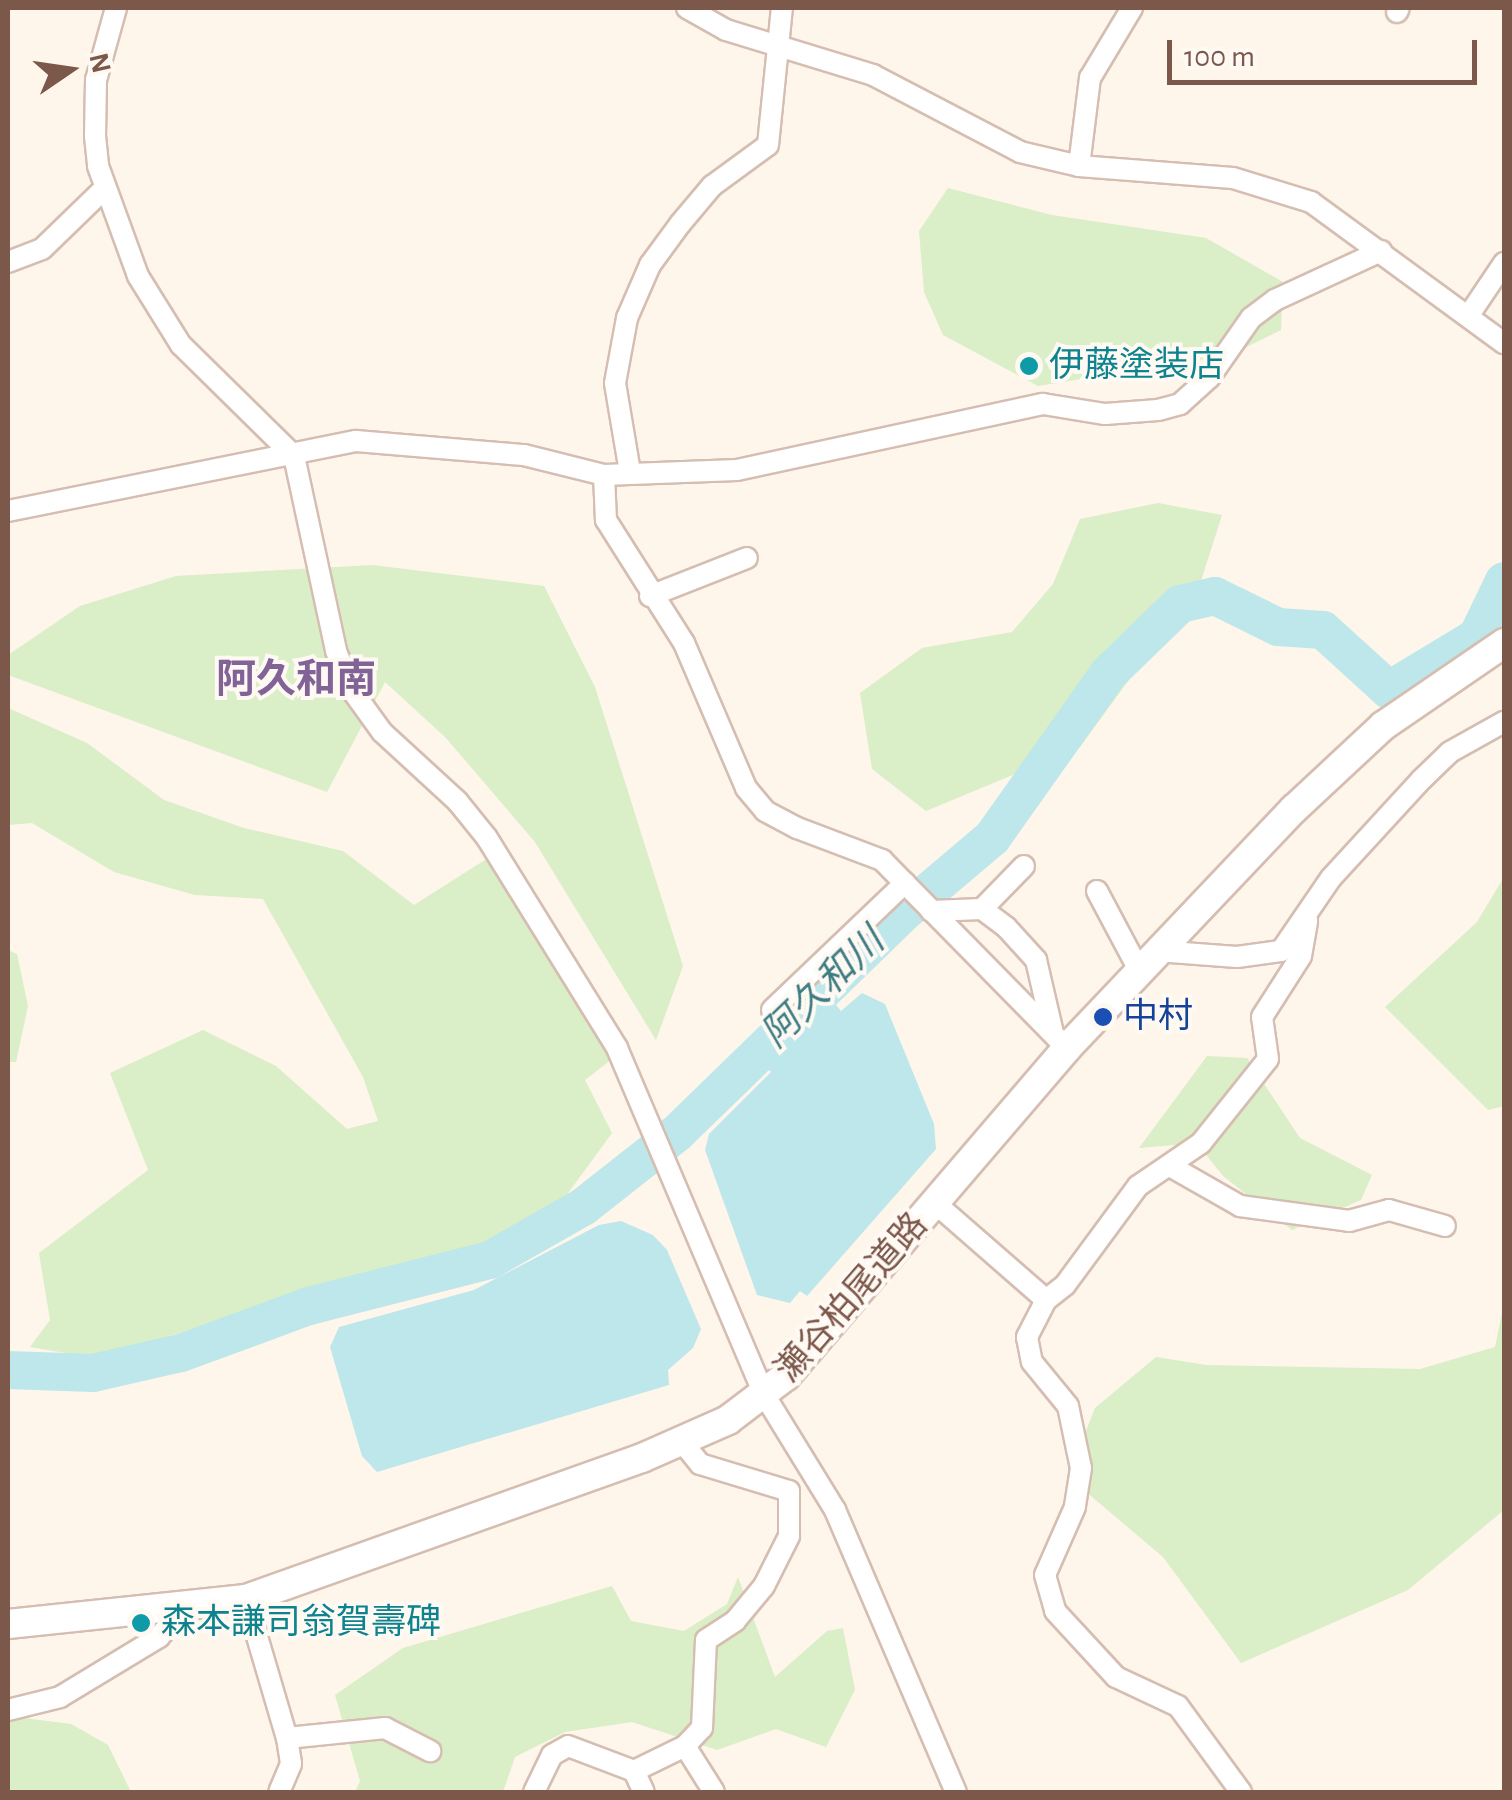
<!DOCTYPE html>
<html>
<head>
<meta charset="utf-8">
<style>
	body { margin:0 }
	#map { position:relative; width:1512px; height:1800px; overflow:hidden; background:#fef5eb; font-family:"Alegreya Sans","Noto Sans JP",sans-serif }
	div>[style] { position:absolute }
	.green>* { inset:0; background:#daeec7 }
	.water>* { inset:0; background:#bde7ea }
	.river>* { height:38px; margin:-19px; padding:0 19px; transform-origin:19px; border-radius:19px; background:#bde7ea }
	.roads { filter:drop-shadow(2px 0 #d5beb1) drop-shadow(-2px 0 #d5beb1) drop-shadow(0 2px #d5beb1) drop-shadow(0 -2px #d5beb1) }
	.minor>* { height:20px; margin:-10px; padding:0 10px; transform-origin:10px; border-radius:10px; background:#fff }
	.secondary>* { height:28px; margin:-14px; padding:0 14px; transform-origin:14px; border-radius:14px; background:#fff }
	.dots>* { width:28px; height:28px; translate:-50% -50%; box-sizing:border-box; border:5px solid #fff9f3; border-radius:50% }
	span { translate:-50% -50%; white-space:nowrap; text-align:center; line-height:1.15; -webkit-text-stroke:8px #fff9f3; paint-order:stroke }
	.culture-label { font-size:35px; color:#0d838f }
	.left { translate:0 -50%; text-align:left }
	.transit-label { font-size:35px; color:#164399 }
	.street-label { font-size:35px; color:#7c584b }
	.water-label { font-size:38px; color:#3c7c82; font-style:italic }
	.quarter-label { font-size:40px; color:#826398; font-weight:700 }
	.frame { position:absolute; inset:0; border:10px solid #7c584b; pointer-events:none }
	.north { position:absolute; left:20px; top:20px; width:100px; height:100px; -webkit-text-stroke:8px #fff9f3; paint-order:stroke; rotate:77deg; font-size:28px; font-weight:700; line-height:40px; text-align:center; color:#7c584b }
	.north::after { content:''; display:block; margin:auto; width:35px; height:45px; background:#7c584b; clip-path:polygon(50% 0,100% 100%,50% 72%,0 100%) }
	.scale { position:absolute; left:1167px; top:40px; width:310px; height:45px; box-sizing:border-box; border:5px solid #7c584b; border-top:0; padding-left:12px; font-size:30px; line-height:35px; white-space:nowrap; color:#7c584b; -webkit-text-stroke:8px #fff9f3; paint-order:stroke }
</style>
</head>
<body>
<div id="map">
	<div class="green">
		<i style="clip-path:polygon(948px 188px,1052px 215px,1206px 238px,1283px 282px,1281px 330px,1230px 355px,1038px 386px,943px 335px,924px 292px,919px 231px)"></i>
		<i style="clip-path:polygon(1158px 503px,1222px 515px,1201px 581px,1080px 747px,926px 811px,872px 769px,860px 693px,922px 648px,1012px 632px,1053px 584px,1080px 519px)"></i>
		<i style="clip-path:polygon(372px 565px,544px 586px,595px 687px,683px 966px,656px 1040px,535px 842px,446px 738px,385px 682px,327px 792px,8px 675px,8px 655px,80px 606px,176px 576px)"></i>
		<i style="clip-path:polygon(8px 708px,87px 743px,164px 800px,244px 828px,343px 851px,414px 905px,488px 858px,616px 1056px,585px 1080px,612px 1133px,566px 1196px,494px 1241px,95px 1358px,30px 1347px,50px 1320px,39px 1253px,148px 1170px,110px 1073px,203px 1030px,276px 1066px,347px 1129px,378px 1121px,363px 1077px,263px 899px,195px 895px,114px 872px,32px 823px,8px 825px)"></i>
		<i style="clip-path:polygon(1504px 877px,1504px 1106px,1488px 1110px,1385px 1007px,1477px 922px)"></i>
		<i style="clip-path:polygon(8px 950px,17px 954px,28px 1006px,16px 1062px,8px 1062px)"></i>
		<i style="clip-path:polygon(1207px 1056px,1247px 1058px,1300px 1138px,1372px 1175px,1361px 1200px,1292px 1230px,1223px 1176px,1197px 1143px,1139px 1148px)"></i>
		<i style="clip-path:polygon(1504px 1303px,1504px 1510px,1408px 1590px,1241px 1663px,1163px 1557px,1085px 1491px,1086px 1431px,1095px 1408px,1156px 1357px,1206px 1365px,1420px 1369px,1495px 1347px)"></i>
		<i style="clip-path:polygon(738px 1577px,775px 1677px,827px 1631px,843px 1628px,855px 1690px,826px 1747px,776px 1729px,717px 1750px,632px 1722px,565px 1732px,515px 1757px,503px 1792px,355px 1792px,360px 1781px,335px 1695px,403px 1648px,612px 1586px,631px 1621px,684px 1631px,727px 1604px)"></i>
		<i style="clip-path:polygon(8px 1716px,71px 1724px,108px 1745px,131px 1792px,8px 1792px)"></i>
	</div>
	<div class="water">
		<i style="clip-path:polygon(826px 993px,841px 1011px,862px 993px,885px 1004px,934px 1124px,936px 1149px,807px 1296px,800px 1291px,790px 1303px,757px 1295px,705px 1150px,709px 1134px,771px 1072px,757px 1058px)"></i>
		<i style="clip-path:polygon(621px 1221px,653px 1235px,667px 1250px,701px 1329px,693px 1348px,668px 1370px,669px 1385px,377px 1472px,362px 1456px,330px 1347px,339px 1327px,474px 1290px,599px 1225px)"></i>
	</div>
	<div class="river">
		<i style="left:8px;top:1370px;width:85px;rotate:2deg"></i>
		<i style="left:93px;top:1373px;width:90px;rotate:-12.8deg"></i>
		<i style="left:181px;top:1353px;width:136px;rotate:-20.2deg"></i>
		<i style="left:309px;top:1306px;width:187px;rotate:-14.3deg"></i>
		<i style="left:490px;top:1260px;width:107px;rotate:-29.7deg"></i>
		<i style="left:583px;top:1207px;width:120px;rotate:-38.2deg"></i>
		<i style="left:677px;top:1133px;width:314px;rotate:-44.2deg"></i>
		<i style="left:902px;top:914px;width:118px;rotate:-40.2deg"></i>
		<i style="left:992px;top:838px;width:201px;rotate:-54.7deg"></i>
		<i style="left:1108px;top:674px;width:100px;rotate:-44.2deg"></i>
		<i style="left:1180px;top:604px;width:36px;rotate:-13deg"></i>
		<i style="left:1215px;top:596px;width:70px;rotate:26.2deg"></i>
		<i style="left:1278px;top:627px;width:45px;rotate:3.8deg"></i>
		<i style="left:1323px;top:630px;width:89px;rotate:42.3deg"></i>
		<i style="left:1389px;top:690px;width:103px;rotate:-31.1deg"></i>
		<i style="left:1477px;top:637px;width:62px;rotate:-64.3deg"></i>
	</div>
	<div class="roads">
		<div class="minor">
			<i style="left:116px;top:8px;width:75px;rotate:105.5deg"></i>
			<i style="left:96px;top:80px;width:56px;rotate:91deg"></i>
			<i style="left:95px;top:136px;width:30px;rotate:84deg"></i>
			<i style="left:98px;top:166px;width:117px;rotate:70deg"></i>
			<i style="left:138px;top:276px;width:81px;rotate:58.1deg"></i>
			<i style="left:181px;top:345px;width:158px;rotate:44.5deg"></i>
			<i style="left:294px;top:456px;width:199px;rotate:77.8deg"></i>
			<i style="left:336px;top:651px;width:41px;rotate:68.5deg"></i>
			<i style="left:351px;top:689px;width:53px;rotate:54.2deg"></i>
			<i style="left:382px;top:732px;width:103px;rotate:42.6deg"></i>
			<i style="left:458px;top:802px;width:46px;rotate:51.1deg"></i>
			<i style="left:487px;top:838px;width:247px;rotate:58.2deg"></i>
			<i style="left:617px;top:1048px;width:378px;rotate:67deg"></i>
			<i style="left:765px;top:1396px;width:134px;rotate:58.4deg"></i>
			<i style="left:835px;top:1510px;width:307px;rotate:66.8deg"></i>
			<i style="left:687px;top:8px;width:45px;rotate:29.4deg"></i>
			<i style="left:726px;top:30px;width:154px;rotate:17deg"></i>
			<i style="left:873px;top:75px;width:166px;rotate:27.6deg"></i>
			<i style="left:1020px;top:152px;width:61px;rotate:13.3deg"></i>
			<i style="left:1079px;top:166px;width:154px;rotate:4.5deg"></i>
			<i style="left:1233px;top:178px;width:82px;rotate:17.1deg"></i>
			<i style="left:1311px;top:202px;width:239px;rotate:36.2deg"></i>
			<i style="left:1397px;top:12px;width:4px;rotate:-63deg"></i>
			<i style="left:1079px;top:166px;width:89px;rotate:-82.9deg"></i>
			<i style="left:1090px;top:78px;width:82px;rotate:-59deg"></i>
			<i style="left:8px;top:262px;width:36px;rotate:-21deg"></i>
			<i style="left:42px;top:249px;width:88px;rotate:-44.1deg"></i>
			<i style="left:1469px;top:315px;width:63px;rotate:-56.1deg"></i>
			<i style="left:630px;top:472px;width:90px;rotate:-99.6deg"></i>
			<i style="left:615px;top:383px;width:66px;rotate:-79.5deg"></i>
			<i style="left:627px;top:318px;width:58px;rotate:-66.5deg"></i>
			<i style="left:650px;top:265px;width:51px;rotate:-53.8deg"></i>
			<i style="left:680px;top:224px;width:50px;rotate:-49.9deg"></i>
			<i style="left:712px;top:186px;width:69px;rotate:-36.2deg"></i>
			<i style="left:768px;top:145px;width:138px;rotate:-84.2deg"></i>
			<i style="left:604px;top:475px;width:45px;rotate:87.5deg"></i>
			<i style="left:606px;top:520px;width:146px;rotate:57.6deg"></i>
			<i style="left:684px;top:643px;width:158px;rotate:66.8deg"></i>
			<i style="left:746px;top:788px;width:30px;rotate:50deg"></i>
			<i style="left:765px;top:811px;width:36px;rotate:28deg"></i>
			<i style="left:797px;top:828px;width:91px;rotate:20.6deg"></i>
			<i style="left:882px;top:860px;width:264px;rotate:45.5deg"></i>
			<i style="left:8px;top:511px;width:355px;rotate:-11.4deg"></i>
			<i style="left:356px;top:441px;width:169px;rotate:4.8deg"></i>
			<i style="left:524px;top:455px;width:82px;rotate:14deg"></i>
			<i style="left:604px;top:475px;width:133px;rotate:-2.2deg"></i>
			<i style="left:737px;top:470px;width:313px;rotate:-12.2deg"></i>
			<i style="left:1043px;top:404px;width:63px;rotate:9.2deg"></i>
			<i style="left:1105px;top:414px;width:53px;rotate:-4.3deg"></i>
			<i style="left:1158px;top:410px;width:23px;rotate:-15deg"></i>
			<i style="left:1180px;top:404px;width:39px;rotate:-42deg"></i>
			<i style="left:1209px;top:378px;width:73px;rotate:-55deg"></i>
			<i style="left:1251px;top:318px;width:30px;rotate:-37deg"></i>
			<i style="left:1275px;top:300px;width:117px;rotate:-24.8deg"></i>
			<i style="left:650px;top:596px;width:104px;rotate:-21.4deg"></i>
			<i style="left:1097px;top:891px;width:89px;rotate:62deg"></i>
			<i style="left:982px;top:909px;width:60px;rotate:-45.7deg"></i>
			<i style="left:931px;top:911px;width:51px;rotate:-2.2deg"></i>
			<i style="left:982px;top:909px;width:30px;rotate:37deg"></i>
			<i style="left:1006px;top:927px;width:45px;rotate:47.7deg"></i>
			<i style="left:1036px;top:960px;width:71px;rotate:76.9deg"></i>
			<i style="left:1157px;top:951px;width:80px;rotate:4.3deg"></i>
			<i style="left:1237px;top:957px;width:44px;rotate:-7.8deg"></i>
			<i style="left:1281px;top:951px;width:88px;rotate:-55.6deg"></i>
			<i style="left:1331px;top:878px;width:133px;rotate:-47.4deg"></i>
			<i style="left:1421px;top:780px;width:40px;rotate:-44deg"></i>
			<i style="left:1450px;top:752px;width:62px;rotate:-29.1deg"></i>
			<i style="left:772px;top:1010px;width:184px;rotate:-43.7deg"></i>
			<i style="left:1170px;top:1166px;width:81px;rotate:29.7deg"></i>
			<i style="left:1240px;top:1206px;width:110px;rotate:7.8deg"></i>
			<i style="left:1349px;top:1221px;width:41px;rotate:-15.4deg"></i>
			<i style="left:1389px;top:1210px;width:58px;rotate:15.9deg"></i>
			<i style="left:935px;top:1203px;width:147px;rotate:41.1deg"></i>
			<i style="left:1046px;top:1300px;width:42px;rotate:117.2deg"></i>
			<i style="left:1027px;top:1337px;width:25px;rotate:79deg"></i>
			<i style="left:1032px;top:1362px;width:57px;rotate:50.7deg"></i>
			<i style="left:1068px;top:1406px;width:63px;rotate:78.2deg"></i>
			<i style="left:1081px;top:1468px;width:39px;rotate:99deg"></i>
			<i style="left:1075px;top:1507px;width:74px;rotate:113.8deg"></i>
			<i style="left:1045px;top:1575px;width:37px;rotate:74deg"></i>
			<i style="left:1055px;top:1611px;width:90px;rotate:47.3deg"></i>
			<i style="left:1116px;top:1677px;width:68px;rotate:25.1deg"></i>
			<i style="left:1178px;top:1706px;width:107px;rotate:53.8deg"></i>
			<i style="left:1046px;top:1300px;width:24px;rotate:-38deg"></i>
			<i style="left:1065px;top:1285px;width:123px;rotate:-53.6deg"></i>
			<i style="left:1138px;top:1186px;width:76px;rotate:-34.3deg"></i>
			<i style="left:1201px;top:1143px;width:107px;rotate:-51.4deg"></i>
			<i style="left:1268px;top:1059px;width:42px;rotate:-98.1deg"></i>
			<i style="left:1262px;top:1017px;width:72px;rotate:-57.4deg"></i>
			<i style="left:1301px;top:956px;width:36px;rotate:-80deg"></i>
			<i style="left:246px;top:1599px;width:145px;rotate:73.6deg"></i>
			<i style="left:287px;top:1738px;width:26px;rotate:81deg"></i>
			<i style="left:291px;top:1764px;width:30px;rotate:113deg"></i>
			<i style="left:8px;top:1710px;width:54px;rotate:-14deg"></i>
			<i style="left:60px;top:1697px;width:116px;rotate:-31.2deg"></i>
			<i style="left:159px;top:1637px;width:39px;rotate:-50deg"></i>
			<i style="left:287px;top:1738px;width:99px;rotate:-5.8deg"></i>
			<i style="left:385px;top:1728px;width:51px;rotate:27.1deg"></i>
			<i style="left:685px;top:1746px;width:54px;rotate:57.8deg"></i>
			<i style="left:634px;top:1771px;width:23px;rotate:65deg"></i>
			<i style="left:534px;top:1792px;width:41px;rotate:-64.1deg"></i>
			<i style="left:552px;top:1755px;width:18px;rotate:-29deg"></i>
			<i style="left:568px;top:1746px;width:71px;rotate:20.7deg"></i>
			<i style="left:634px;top:1771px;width:57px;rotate:-26.1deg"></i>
			<i style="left:685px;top:1746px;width:25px;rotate:-47deg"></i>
			<i style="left:702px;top:1728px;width:88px;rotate:-87.4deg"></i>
			<i style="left:706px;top:1640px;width:35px;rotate:-33deg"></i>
			<i style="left:735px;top:1621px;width:45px;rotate:-50.4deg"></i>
			<i style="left:764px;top:1586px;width:56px;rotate:-63.4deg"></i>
			<i style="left:789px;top:1536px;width:45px;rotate:-90deg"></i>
			<i style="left:789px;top:1491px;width:93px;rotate:-163.1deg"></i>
			<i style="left:700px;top:1464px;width:28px;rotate:-129deg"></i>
		</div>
		<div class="secondary">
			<i style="left:8px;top:1624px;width:239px;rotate:-6deg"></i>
			<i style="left:246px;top:1599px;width:420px;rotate:-19.6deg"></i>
			<i style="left:642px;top:1458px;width:94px;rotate:-23.8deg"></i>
			<i style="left:728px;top:1420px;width:73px;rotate:-37.2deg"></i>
			<i style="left:786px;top:1376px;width:432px;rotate:-49.4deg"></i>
			<i style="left:1067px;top:1048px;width:330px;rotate:-46.5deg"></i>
			<i style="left:1294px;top:809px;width:122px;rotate:-43deg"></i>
			<i style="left:1383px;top:726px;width:147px;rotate:-34.4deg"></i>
		</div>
	</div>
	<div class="dots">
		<i style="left:1029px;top:366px;background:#0f9aa8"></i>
		<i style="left:1103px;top:1017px;background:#1a4fb4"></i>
		<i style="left:141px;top:1623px;background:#0f9aa8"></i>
	</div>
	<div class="culture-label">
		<span class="left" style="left:1049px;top:366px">伊藤塗装店</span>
		<span class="left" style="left:161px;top:1623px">森本謙司翁賀壽碑</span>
	</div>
	<div class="transit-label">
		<span class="left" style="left:1123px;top:1017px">中村</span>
	</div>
	<div class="street-label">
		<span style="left:852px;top:1298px;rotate:-49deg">瀬谷柏尾道路</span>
	</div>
	<div class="water-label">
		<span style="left:824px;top:989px;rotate:-44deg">阿久和川</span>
	</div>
	<div class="quarter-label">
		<span style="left:296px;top:680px">阿久和南</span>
	</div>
	<div class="frame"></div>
	<div class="north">N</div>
	<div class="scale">100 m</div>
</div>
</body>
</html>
